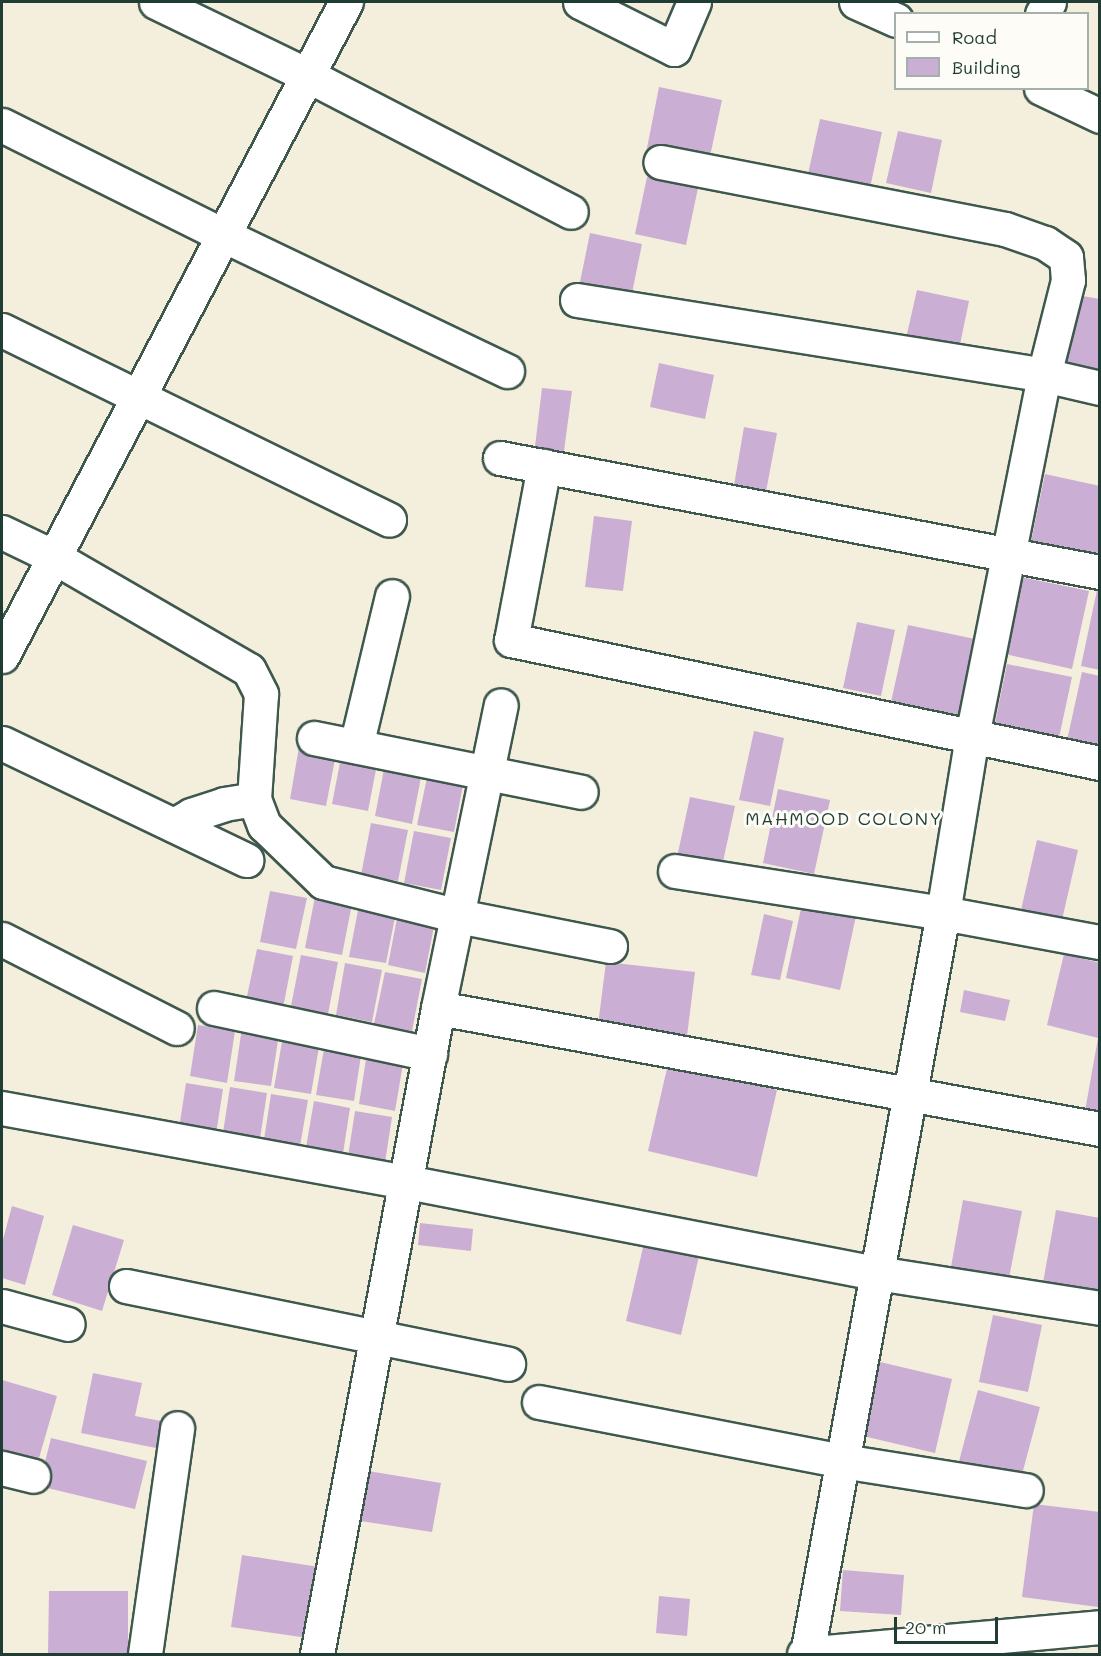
<!DOCTYPE html>
<html>
<head>
<meta charset="utf-8">
<style>
	body { margin:0 }
	#map { position:relative; width:1101px; height:1656px; overflow:hidden; background:#f4efdc; font-family:Mali,sans-serif }
	div>[style] { position:absolute }
	.building>* { inset:0; background:#cbaed4 }
	.roads { filter:drop-shadow(2px 0 #3f584d) drop-shadow(-2px 0 #3f584d) drop-shadow(0 2px #3f584d) drop-shadow(0 -2px #3f584d) }
	.minor>* { height:33px; margin:-16.5px; padding:0 16.5px; transform-origin:16.5px; border-radius:16.5px; background:#fff }
	span { translate:-50% -50%; white-space:nowrap; text-align:center; line-height:1.15; -webkit-text-stroke:6px #fdfcf7; paint-order:stroke }
	.neighbourhood-label { font-size:18px; color:#1f3d34; letter-spacing:1.5px }
	.frame { position:absolute; inset:0; border:3px solid #1f3d34; pointer-events:none }
	.legend { position:absolute; left:894px; top:12px; width:195px; height:78px; box-sizing:border-box; background:#fdfcf7; border:2px solid #a4b0a9; margin:0; padding:8px 10px; list-style:none; font-size:18px; color:#1f3d34 }
	.legend li { display:flex; align-items:center; gap:12px; height:30px }
	.legend b { width:30px; border:2px solid #a4b0a9 }
	.scale { position:absolute; left:894px; top:1617px; width:104px; height:27px; box-sizing:border-box; border:3px solid #1f3d34; border-top:0; padding-left:8px; font-size:18px; line-height:21px; white-space:nowrap; color:#1f3d34; -webkit-text-stroke:4px #fdfcf7; paint-order:stroke }
</style>
</head>
<body>
<div id="map">
	<div class="building">
		<i style="clip-path:polygon(659px 87px,722px 100px,709px 161px,647px 148px)"></i>
		<i style="clip-path:polygon(820px 119px,882px 132px,870px 188px,808px 174px)"></i>
		<i style="clip-path:polygon(898px 131px,942px 140px,931px 193px,886px 183px)"></i>
		<i style="clip-path:polygon(647px 177px,698px 188px,686px 245px,635px 234px)"></i>
		<i style="clip-path:polygon(590px 233px,642px 244px,632px 293px,580px 282px)"></i>
		<i style="clip-path:polygon(917px 290px,969px 301px,957px 359px,904px 347px)"></i>
		<i style="clip-path:polygon(1077px 295px,1100px 299px,1100px 369px,1065px 364px)"></i>
		<i style="clip-path:polygon(659px 363px,714px 375px,705px 419px,650px 407px)"></i>
		<i style="clip-path:polygon(542px 388px,572px 391px,562px 466px,533px 463px)"></i>
		<i style="clip-path:polygon(744px 427px,777px 433px,765px 497px,733px 491px)"></i>
		<i style="clip-path:polygon(1045px 474px,1100px 486px,1100px 544px,1097px 556px,1031px 542px)"></i>
		<i style="clip-path:polygon(594px 516px,632px 521px,623px 591px,585px 587px)"></i>
		<i style="clip-path:polygon(1021px 577px,1089px 591px,1072px 669px,1005px 654px)"></i>
		<i style="clip-path:polygon(1097px 590px,1100px 591px,1100px 670px,1081px 666px)"></i>
		<i style="clip-path:polygon(857px 622px,895px 630px,881px 696px,843px 688px)"></i>
		<i style="clip-path:polygon(908px 625px,975px 639px,958px 717px,891px 702px)"></i>
		<i style="clip-path:polygon(1007px 664px,1072px 677px,1057px 747px,993px 733px)"></i>
		<i style="clip-path:polygon(1082px 672px,1100px 676px,1100px 752px,1066px 745px)"></i>
		<i style="clip-path:polygon(754px 731px,784px 738px,770px 806px,739px 800px)"></i>
		<i style="clip-path:polygon(299px 747px,336px 754px,326px 806px,290px 799px)"></i>
		<i style="clip-path:polygon(342px 752px,378px 759px,368px 811px,332px 804px)"></i>
		<i style="clip-path:polygon(385px 764px,422px 772px,412px 824px,375px 816px)"></i>
		<i style="clip-path:polygon(428px 773px,464px 780px,454px 832px,417px 825px)"></i>
		<i style="clip-path:polygon(778px 789px,830px 800px,814px 874px,763px 863px)"></i>
		<i style="clip-path:polygon(690px 797px,735px 806px,721px 871px,676px 862px)"></i>
		<i style="clip-path:polygon(371px 823px,408px 830px,398px 881px,361px 875px)"></i>
		<i style="clip-path:polygon(414px 831px,451px 838px,441px 890px,404px 883px)"></i>
		<i style="clip-path:polygon(1037px 840px,1078px 850px,1062px 920px,1021px 910px)"></i>
		<i style="clip-path:polygon(270px 891px,307px 898px,296px 949px,260px 942px)"></i>
		<i style="clip-path:polygon(315px 897px,352px 904px,342px 955px,305px 948px)"></i>
		<i style="clip-path:polygon(802px 904px,856px 916px,840px 990px,786px 978px)"></i>
		<i style="clip-path:polygon(359px 905px,396px 912px,386px 963px,349px 957px)"></i>
		<i style="clip-path:polygon(398px 913px,435px 921px,425px 973px,388px 965px)"></i>
		<i style="clip-path:polygon(764px 914px,793px 921px,780px 980px,751px 975px)"></i>
		<i style="clip-path:polygon(257px 949px,293px 956px,283px 1008px,246px 1001px)"></i>
		<i style="clip-path:polygon(1064px 954px,1100px 963px,1100px 1114px,1085px 1111px,1098px 1038px,1047px 1025px)"></i>
		<i style="clip-path:polygon(301px 955px,338px 962px,328px 1014px,291px 1006px)"></i>
		<i style="clip-path:polygon(606px 962px,695px 972px,686px 1044px,597px 1033px)"></i>
		<i style="clip-path:polygon(345px 963px,382px 970px,372px 1022px,336px 1015px)"></i>
		<i style="clip-path:polygon(385px 972px,422px 979px,412px 1031px,374px 1024px)"></i>
		<i style="clip-path:polygon(964px 990px,1010px 1000px,1005px 1021px,960px 1012px)"></i>
		<i style="clip-path:polygon(198px 1025px,235px 1031px,227px 1083px,190px 1076px)"></i>
		<i style="clip-path:polygon(242px 1028px,279px 1034px,271px 1086px,234px 1081px)"></i>
		<i style="clip-path:polygon(283px 1036px,320px 1041px,311px 1094px,274px 1088px)"></i>
		<i style="clip-path:polygon(325px 1043px,362px 1049px,354px 1101px,316px 1095px)"></i>
		<i style="clip-path:polygon(367px 1053px,404px 1058px,395px 1111px,359px 1104px)"></i>
		<i style="clip-path:polygon(668px 1064px,777px 1090px,757px 1177px,648px 1151px)"></i>
		<i style="clip-path:polygon(186px 1083px,223px 1089px,215px 1141px,178px 1135px)"></i>
		<i style="clip-path:polygon(230px 1087px,267px 1093px,259px 1145px,222px 1139px)"></i>
		<i style="clip-path:polygon(271px 1094px,308px 1100px,299px 1152px,263px 1146px)"></i>
		<i style="clip-path:polygon(314px 1101px,350px 1108px,342px 1160px,305px 1153px)"></i>
		<i style="clip-path:polygon(355px 1111px,392px 1117px,384px 1169px,347px 1163px)"></i>
		<i style="clip-path:polygon(963px 1200px,1022px 1211px,1009px 1278px,951px 1267px)"></i>
		<i style="clip-path:polygon(12px 1206px,44px 1216px,25px 1285px,2px 1278px,2px 1243px)"></i>
		<i style="clip-path:polygon(1056px 1210px,1100px 1218px,1100px 1304px,1041px 1294px)"></i>
		<i style="clip-path:polygon(420px 1223px,473px 1229px,471px 1251px,418px 1245px)"></i>
		<i style="clip-path:polygon(73px 1225px,124px 1240px,102px 1311px,52px 1295px)"></i>
		<i style="clip-path:polygon(644px 1243px,699px 1256px,681px 1335px,626px 1321px)"></i>
		<i style="clip-path:polygon(993px 1315px,1042px 1325px,1028px 1392px,979px 1382px)"></i>
		<i style="clip-path:polygon(876px 1361px,952px 1379px,935px 1453px,859px 1435px)"></i>
		<i style="clip-path:polygon(93px 1373px,142px 1383px,135px 1416px,166px 1422px,161px 1449px,81px 1433px)"></i>
		<i style="clip-path:polygon(2px 1380px,57px 1396px,37px 1465px,2px 1455px)"></i>
		<i style="clip-path:polygon(978px 1390px,1040px 1407px,1020px 1482px,958px 1465px)"></i>
		<i style="clip-path:polygon(51px 1438px,147px 1461px,135px 1509px,39px 1486px)"></i>
		<i style="clip-path:polygon(362px 1470px,441px 1483px,432px 1532px,354px 1520px)"></i>
		<i style="clip-path:polygon(1034px 1504px,1100px 1512px,1098px 1607px,1022px 1597px)"></i>
		<i style="clip-path:polygon(242px 1555px,319px 1567px,308px 1638px,231px 1627px)"></i>
		<i style="clip-path:polygon(843px 1570px,904px 1575px,901px 1615px,840px 1611px)"></i>
		<i style="clip-path:polygon(49px 1591px,128px 1591px,128px 1654px,48px 1654px)"></i>
		<i style="clip-path:polygon(659px 1596px,690px 1599px,687px 1636px,656px 1633px)"></i>
	</div>
	<div class="roads">
		<div class="minor">
			<i style="left:156px;top:2px;width:168px;rotate:25.8deg"></i>
			<i style="left:307px;top:75px;width:297px;rotate:27.4deg"></i>
			<i style="left:580px;top:2px;width:105px;rotate:26.6deg"></i>
			<i style="left:674px;top:49px;width:51px;rotate:-66.9deg"></i>
			<i style="left:856px;top:2px;width:44px;rotate:24.2deg"></i>
			<i style="left:1042px;top:14px;width:14px;rotate:-60deg"></i>
			<i style="left:1041px;top:88px;width:65px;rotate:25.4deg"></i>
			<i style="left:2px;top:125px;width:247px;rotate:26.5deg"></i>
			<i style="left:223px;top:235px;width:315px;rotate:25.6deg"></i>
			<i style="left:577px;top:300px;width:473px;rotate:9.1deg"></i>
			<i style="left:1044px;top:375px;width:98px;rotate:-75.8deg"></i>
			<i style="left:1068px;top:280px;width:23px;rotate:-95deg"></i>
			<i style="left:1066px;top:257px;width:25px;rotate:-146deg"></i>
			<i style="left:1045px;top:243px;width:42px;rotate:-160.7deg"></i>
			<i style="left:1005px;top:229px;width:351px;rotate:-169deg"></i>
			<i style="left:2px;top:330px;width:431px;rotate:26.1deg"></i>
			<i style="left:500px;top:458px;width:611px;rotate:10.76deg"></i>
			<i style="left:544px;top:466px;width:177px;rotate:100.7deg"></i>
			<i style="left:511px;top:640px;width:602px;rotate:11.8deg"></i>
			<i style="left:2px;top:532px;width:58px;rotate:25.7deg"></i>
			<i style="left:54px;top:557px;width:225px;rotate:30.1deg"></i>
			<i style="left:249px;top:670px;width:27px;rotate:63deg"></i>
			<i style="left:261px;top:694px;width:105px;rotate:93.8deg"></i>
			<i style="left:254px;top:799px;width:28px;rotate:69deg"></i>
			<i style="left:264px;top:825px;width:82px;rotate:44deg"></i>
			<i style="left:323px;top:882px;width:139px;rotate:14.1deg"></i>
			<i style="left:458px;top:916px;width:155px;rotate:11.2deg"></i>
			<i style="left:2px;top:656px;width:739px;rotate:-62.26deg"></i>
			<i style="left:314px;top:738px;width:272px;rotate:11.4deg"></i>
			<i style="left:2px;top:743px;width:271px;rotate:25.6deg"></i>
			<i style="left:356px;top:746px;width:154px;rotate:-76.5deg"></i>
			<i style="left:174px;top:825px;width:20px;rotate:-30deg"></i>
			<i style="left:191px;top:815px;width:35px;rotate:-18deg"></i>
			<i style="left:224px;top:804px;width:30px;rotate:-9deg"></i>
			<i style="left:675px;top:871px;width:271px;rotate:8.9deg"></i>
			<i style="left:943px;top:913px;width:160px;rotate:10.5deg"></i>
			<i style="left:2px;top:939px;width:196px;rotate:27deg"></i>
			<i style="left:214px;top:1008px;width:221px;rotate:12deg"></i>
			<i style="left:438px;top:1008px;width:673px;rotate:10.36deg"></i>
			<i style="left:2px;top:1108px;width:412px;rotate:10.4deg"></i>
			<i style="left:407px;top:1182px;width:479px;rotate:11deg"></i>
			<i style="left:877px;top:1273px;width:226px;rotate:8.9deg"></i>
			<i style="left:126px;top:1286px;width:390px;rotate:11.5deg"></i>
			<i style="left:2px;top:1306px;width:68px;rotate:15.3deg"></i>
			<i style="left:539px;top:1402px;width:309px;rotate:11deg"></i>
			<i style="left:842px;top:1461px;width:186px;rotate:9deg"></i>
			<i style="left:2px;top:1468px;width:32px;rotate:14deg"></i>
			<i style="left:145px;top:1654px;width:228px;rotate:-81.9deg"></i>
			<i style="left:317px;top:1654px;width:657px;rotate:-79.39deg"></i>
			<i style="left:438px;top:1008px;width:309px;rotate:-78.3deg"></i>
			<i style="left:804px;top:1654px;width:297px;rotate:-5.2deg"></i>
			<i style="left:807px;top:1654px;width:753px;rotate:-79.6deg"></i>
			<i style="left:943px;top:913px;width:179px;rotate:-80.7deg"></i>
			<i style="left:972px;top:736px;width:368px;rotate:-78.7deg"></i>
			<i style="left:1044px;top:375px;width:57px;rotate:13.1deg"></i>
		</div>
	</div>
	<div class="neighbourhood-label">
		<span style="left:844px;top:818px">MAHMOOD COLONY</span>
	</div>
	<div class="frame"></div>
	<ul class="legend">
	<li><b style="height:8px;background:#fff"></b>Road</li>
	<li><b style="height:16px;background:#cbaed4"></b>Building</li>
	</ul>
	<div class="scale">20 m</div>
</div>
</body>
</html>
